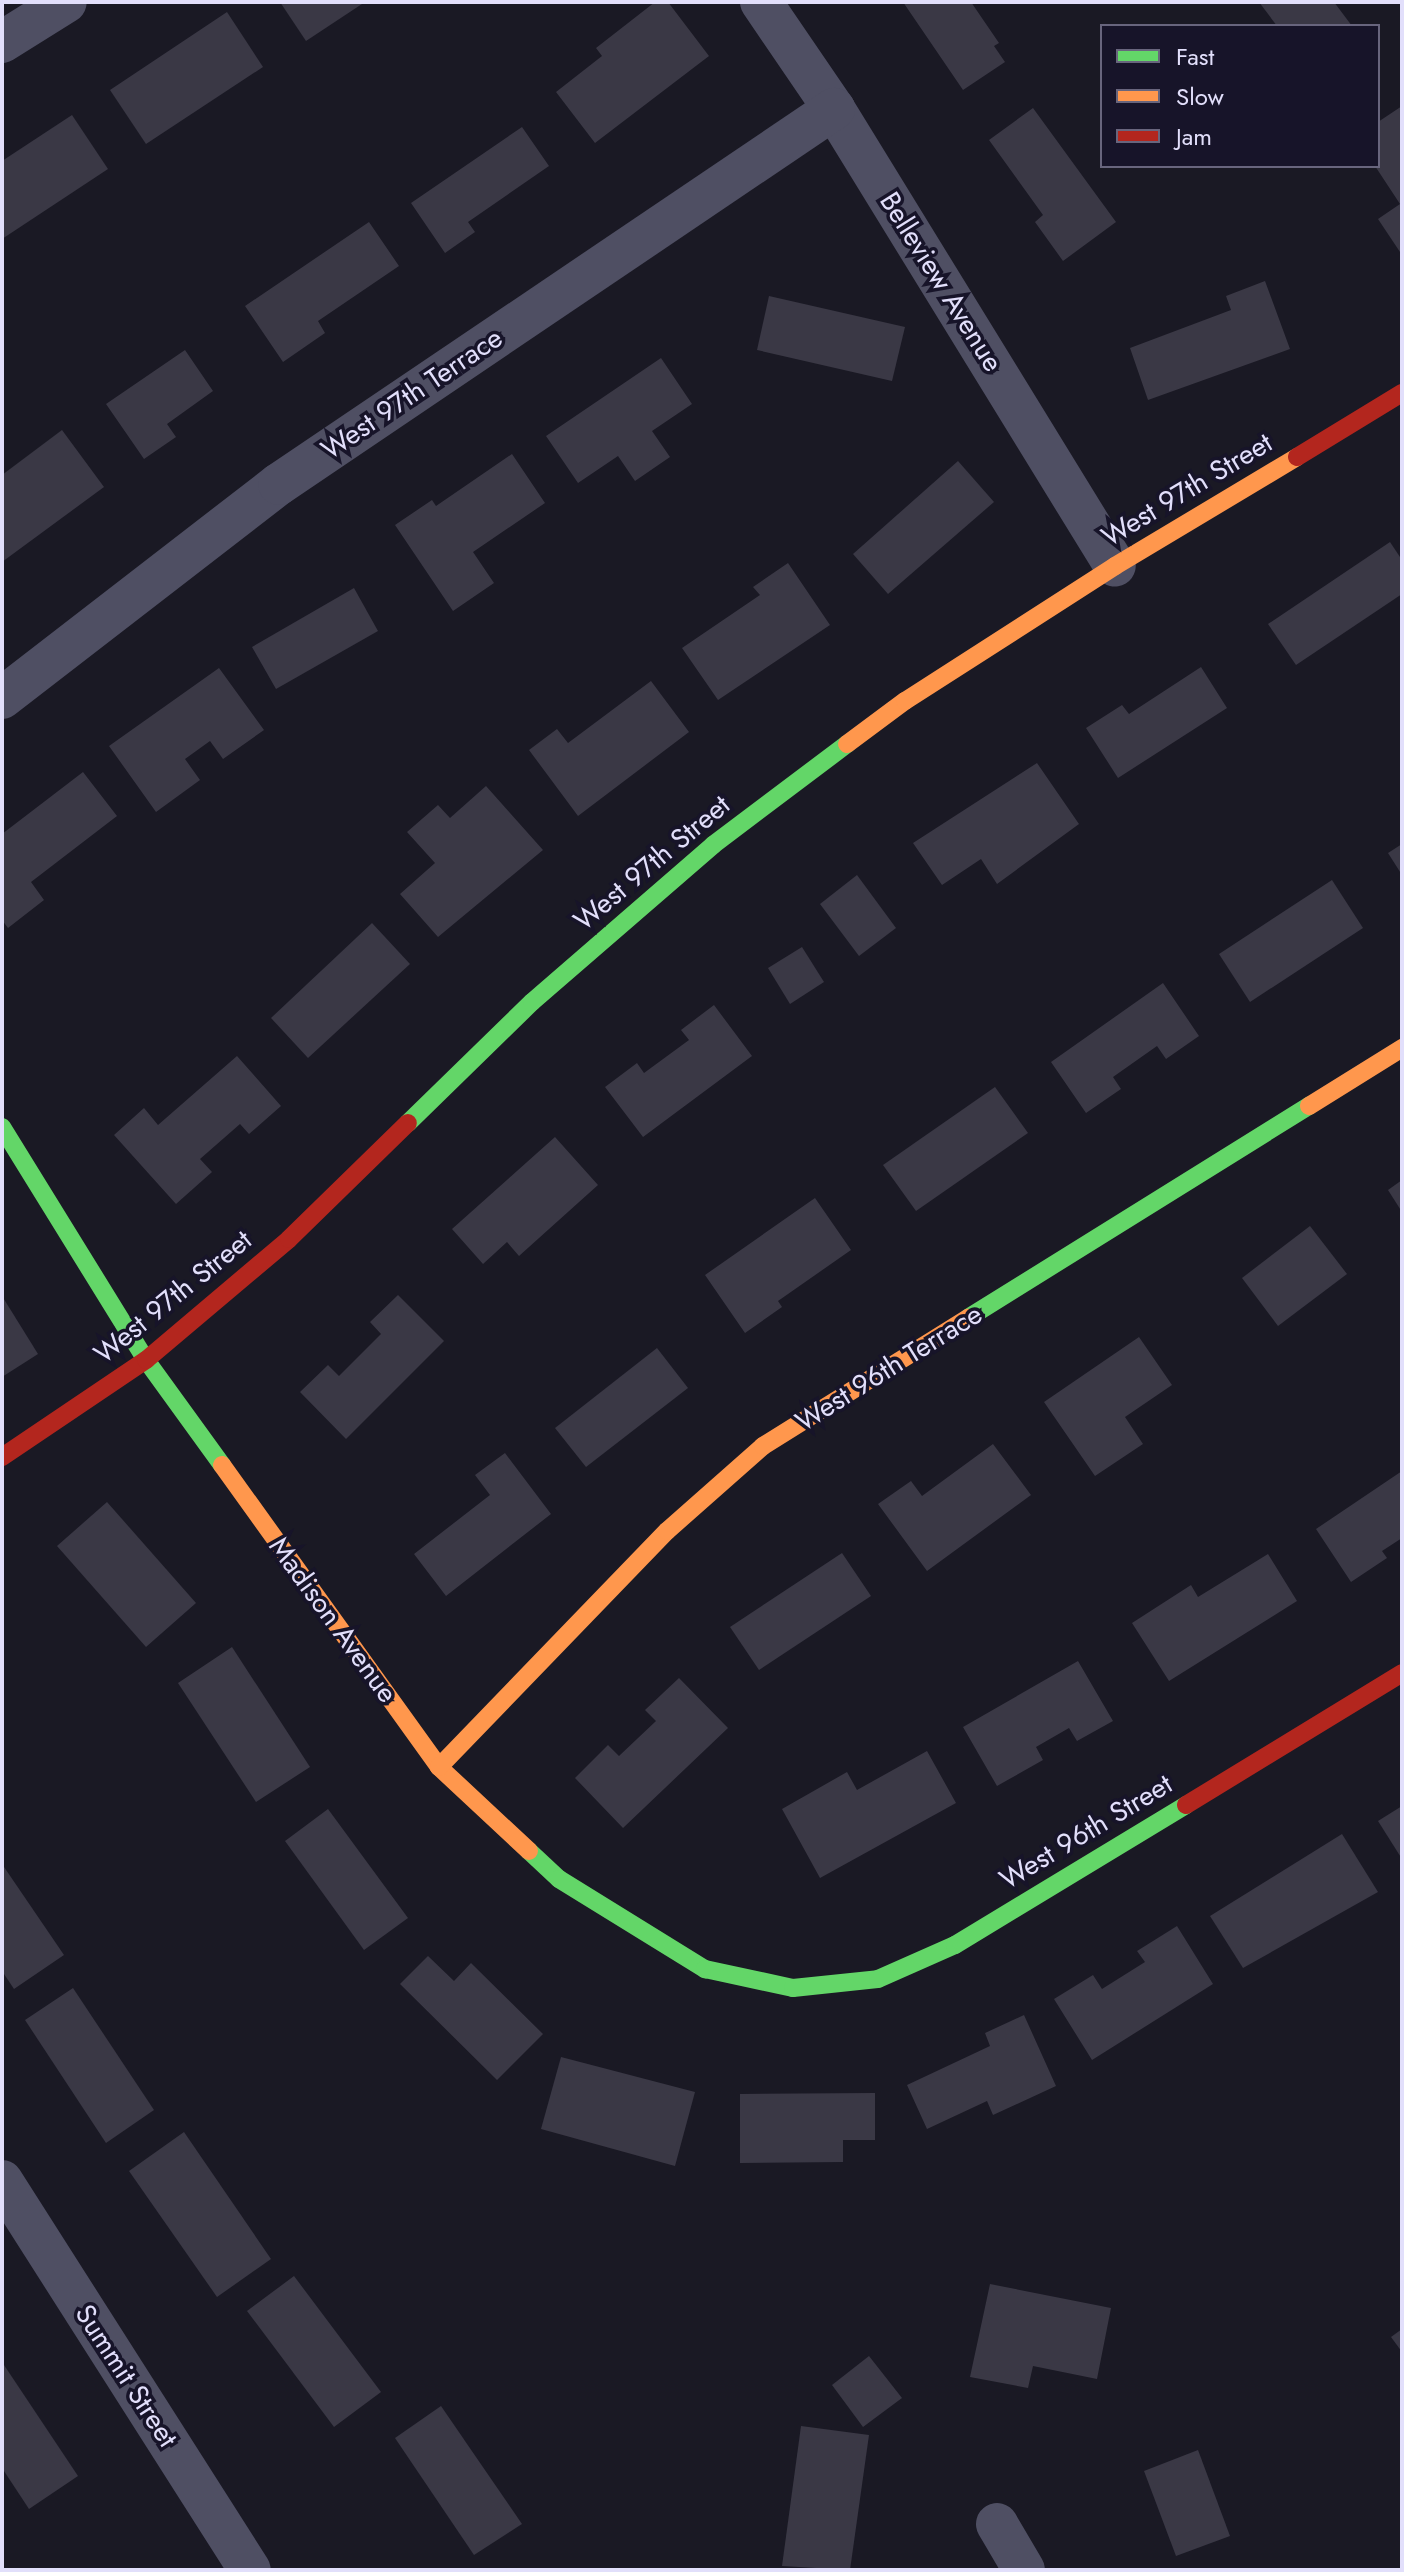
<!DOCTYPE html>
<html>
<head>
<meta charset="utf-8">
<style>
	body { margin:0 }
	#map { position:relative; width:1404px; height:2572px; overflow:hidden; background:#1a1924; font-family:Jost,sans-serif }
	div>[style] { position:absolute }
	.building>* { inset:0; background:#3a3845 }
	.street>* { height:42px; margin:-21px; padding:0 21px; transform-origin:21px; border-radius:21px; background:#4f4f63 }
	.fast>* { height:18px; margin:-9px; padding:0 9px; transform-origin:9px; border-radius:9px; background:#63d668 }
	.slow>* { height:18px; margin:-9px; padding:0 9px; transform-origin:9px; border-radius:9px; background:#ff974d }
	.jam>* { height:18px; margin:-9px; padding:0 9px; transform-origin:9px; border-radius:9px; background:#b3261e }
	span { translate:-50% -50%; white-space:nowrap; text-align:center; line-height:1.15; -webkit-text-stroke:7px #171429; paint-order:stroke }
	.street-label { font-size:28px; color:#e2dffb }
	.frame { position:absolute; inset:0; border:4px solid #e2dffb; pointer-events:none }
	.legend { position:absolute; left:1100px; top:24px; width:280px; height:144px; box-sizing:border-box; background:#171429; border:2px solid #68657d; margin:0; padding:10px 14px; list-style:none; font-size:24px; color:#e2dffb }
	.legend li { display:flex; align-items:center; gap:16px; height:40px }
	.legend b { width:40px; border:2px solid #68657d }
</style>
</head>
<body>
<div id="map">
	<div class="building">
		<i style="clip-path:polygon(280px 2px,365px 2px,306px 41px)"></i>
		<i style="clip-path:polygon(655px 2px,668px 2px,709px 56px,595px 143px,556px 92px,602px 56px,596px 48px)"></i>
		<i style="clip-path:polygon(903px 2px,971px 2px,999px 43px,994px 46px,1005px 62px,963px 90px)"></i>
		<i style="clip-path:polygon(1259px 2px,1334px 2px,1352px 26px,1277px 26px)"></i>
		<i style="clip-path:polygon(227px 12px,263px 67px,146px 144px,110px 90px)"></i>
		<i style="clip-path:polygon(1402px 106px,1402px 255px,1378px 219px,1400px 204px,1375px 166px,1378px 122px)"></i>
		<i style="clip-path:polygon(1033px 108px,1116px 222px,1063px 261px,1035px 222px,1043px 215px,989px 140px)"></i>
		<i style="clip-path:polygon(72px 115px,108px 169px,2px 239px,2px 161px)"></i>
		<i style="clip-path:polygon(522px 127px,549px 166px,468px 222px,475px 232px,445px 253px,411px 203px)"></i>
		<i style="clip-path:polygon(369px 222px,399px 266px,318px 321px,325px 333px,283px 362px,245px 306px)"></i>
		<i style="clip-path:polygon(1265px 281px,1290px 349px,1148px 400px,1130px 348px,1231px 310px,1226px 296px)"></i>
		<i style="clip-path:polygon(769px 296px,905px 327px,892px 381px,757px 350px)"></i>
		<i style="clip-path:polygon(185px 350px,213px 391px,167px 424px,176px 437px,144px 459px,106px 404px)"></i>
		<i style="clip-path:polygon(661px 358px,692px 404px,652px 431px,670px 457px,635px 481px,618px 456px,578px 483px,546px 436px)"></i>
		<i style="clip-path:polygon(62px 430px,104px 487px,2px 562px,2px 475px)"></i>
		<i style="clip-path:polygon(512px 454px,545px 503px,473px 552px,494px 583px,453px 611px,395px 525px,432px 500px,436px 506px)"></i>
		<i style="clip-path:polygon(958px 461px,994px 502px,888px 594px,853px 554px)"></i>
		<i style="clip-path:polygon(1390px 542px,1402px 560px,1402px 594px,1296px 665px,1268px 624px)"></i>
		<i style="clip-path:polygon(788px 563px,830px 625px,718px 700px,682px 648px,760px 595px,753px 587px)"></i>
		<i style="clip-path:polygon(354px 588px,378px 631px,276px 689px,252px 647px)"></i>
		<i style="clip-path:polygon(1201px 667px,1227px 708px,1118px 778px,1086px 728px,1122px 705px,1129px 714px)"></i>
		<i style="clip-path:polygon(219px 668px,264px 730px,223px 759px,210px 741px,185px 759px,200px 780px,156px 812px,109px 746px)"></i>
		<i style="clip-path:polygon(651px 681px,689px 732px,578px 816px,529px 750px,557px 729px,568px 743px)"></i>
		<i style="clip-path:polygon(1037px 763px,1079px 824px,997px 884px,981px 859px,942px 885px,913px 843px)"></i>
		<i style="clip-path:polygon(83px 772px,117px 816px,31px 882px,44px 900px,8px 928px,2px 920px,2px 834px)"></i>
		<i style="clip-path:polygon(486px 786px,543px 850px,438px 937px,400px 894px,435px 863px,407px 832px,438px 805px,450px 818px)"></i>
		<i style="clip-path:polygon(1402px 844px,1402px 875px,1388px 853px)"></i>
		<i style="clip-path:polygon(857px 875px,896px 928px,859px 956px,820px 904px)"></i>
		<i style="clip-path:polygon(1332px 880px,1363px 928px,1250px 1002px,1219px 954px)"></i>
		<i style="clip-path:polygon(372px 923px,410px 964px,308px 1058px,271px 1018px)"></i>
		<i style="clip-path:polygon(802px 947px,824px 982px,790px 1004px,768px 968px)"></i>
		<i style="clip-path:polygon(1163px 983px,1199px 1036px,1166px 1059px,1157px 1046px,1113px 1077px,1121px 1089px,1086px 1113px,1051px 1062px)"></i>
		<i style="clip-path:polygon(714px 1005px,752px 1056px,643px 1137px,605px 1087px,637px 1063px,644px 1073px,689px 1040px,681px 1030px)"></i>
		<i style="clip-path:polygon(237px 1056px,281px 1106px,249px 1134px,240px 1124px,200px 1159px,212px 1172px,176px 1204px,114px 1135px,144px 1108px,158px 1125px)"></i>
		<i style="clip-path:polygon(995px 1087px,1028px 1133px,916px 1211px,883px 1165px)"></i>
		<i style="clip-path:polygon(555px 1137px,598px 1185px,519px 1256px,507px 1242px,483px 1264px,452px 1229px)"></i>
		<i style="clip-path:polygon(1402px 1180px,1402px 1212px,1388px 1190px)"></i>
		<i style="clip-path:polygon(815px 1198px,851px 1250px,778px 1301px,782px 1307px,745px 1333px,705px 1275px)"></i>
		<i style="clip-path:polygon(1310px 1226px,1347px 1274px,1278px 1326px,1242px 1278px)"></i>
		<i style="clip-path:polygon(398px 1295px,444px 1341px,346px 1439px,300px 1392px,328px 1365px,339px 1376px,381px 1334px,370px 1322px)"></i>
		<i style="clip-path:polygon(2px 1296px,38px 1354px,2px 1377px)"></i>
		<i style="clip-path:polygon(1139px 1337px,1172px 1385px,1125px 1417px,1143px 1444px,1095px 1476px,1044px 1402px)"></i>
		<i style="clip-path:polygon(657px 1348px,688px 1388px,586px 1467px,555px 1428px)"></i>
		<i style="clip-path:polygon(993px 1444px,1031px 1495px,927px 1571px,878px 1504px,911px 1481px,922px 1496px)"></i>
		<i style="clip-path:polygon(505px 1453px,551px 1514px,446px 1596px,414px 1554px,490px 1495px,475px 1475px)"></i>
		<i style="clip-path:polygon(1402px 1471px,1402px 1538px,1382px 1551px,1387px 1558px,1351px 1582px,1316px 1529px)"></i>
		<i style="clip-path:polygon(107px 1502px,196px 1603px,146px 1647px,57px 1546px)"></i>
		<i style="clip-path:polygon(842px 1553px,871px 1596px,759px 1670px,730px 1627px)"></i>
		<i style="clip-path:polygon(1268px 1554px,1297px 1601px,1169px 1681px,1132px 1623px,1191px 1585px,1198px 1597px)"></i>
		<i style="clip-path:polygon(232px 1647px,310px 1767px,256px 1802px,178px 1683px)"></i>
		<i style="clip-path:polygon(1078px 1661px,1113px 1721px,1077px 1741px,1069px 1728px,1036px 1747px,1043px 1760px,997px 1786px,963px 1727px)"></i>
		<i style="clip-path:polygon(679px 1678px,728px 1728px,623px 1828px,575px 1778px,608px 1745px,619px 1756px,656px 1721px,645px 1710px)"></i>
		<i style="clip-path:polygon(927px 1751px,956px 1803px,820px 1878px,782px 1809px,847px 1772px,857px 1790px)"></i>
		<i style="clip-path:polygon(1402px 1806px,1402px 1859px,1378px 1821px)"></i>
		<i style="clip-path:polygon(328px 1809px,408px 1918px,364px 1950px,285px 1841px)"></i>
		<i style="clip-path:polygon(1342px 1834px,1378px 1892px,1243px 1968px,1210px 1916px)"></i>
		<i style="clip-path:polygon(2px 1864px,64px 1955px,14px 1989px,2px 1971px)"></i>
		<i style="clip-path:polygon(1177px 1926px,1213px 1984px,1092px 2060px,1054px 1999px,1093px 1975px,1102px 1989px,1145px 1962px,1137px 1951px)"></i>
		<i style="clip-path:polygon(428px 1956px,454px 1981px,471px 1963px,543px 2034px,497px 2080px,400px 1984px)"></i>
		<i style="clip-path:polygon(73px 1988px,154px 2110px,106px 2143px,25px 2020px)"></i>
		<i style="clip-path:polygon(1024px 2015px,1056px 2086px,993px 2115px,987px 2101px,927px 2129px,907px 2085px,990px 2046px,985px 2033px)"></i>
		<i style="clip-path:polygon(561px 2057px,695px 2092px,675px 2166px,541px 2129px)"></i>
		<i style="clip-path:polygon(875px 2093px,875px 2140px,843px 2140px,843px 2162px,740px 2163px,740px 2094px)"></i>
		<i style="clip-path:polygon(184px 2132px,271px 2259px,217px 2297px,129px 2171px)"></i>
		<i style="clip-path:polygon(294px 2276px,381px 2392px,334px 2427px,247px 2311px)"></i>
		<i style="clip-path:polygon(990px 2284px,1111px 2308px,1097px 2379px,1033px 2366px,1028px 2388px,970px 2377px)"></i>
		<i style="clip-path:polygon(1402px 2329px,1402px 2352px,1391px 2337px)"></i>
		<i style="clip-path:polygon(869px 2356px,902px 2398px,863px 2427px,832px 2385px)"></i>
		<i style="clip-path:polygon(2px 2362px,78px 2476px,29px 2509px,2px 2468px)"></i>
		<i style="clip-path:polygon(441px 2406px,522px 2524px,474px 2555px,395px 2438px)"></i>
		<i style="clip-path:polygon(801px 2426px,869px 2435px,850px 2570px,782px 2566px)"></i>
		<i style="clip-path:polygon(1198px 2450px,1230px 2536px,1176px 2556px,1144px 2471px)"></i>
	</div>
	<div class="street">
		<i style="left:761px;top:2px;width:130px;rotate:55.7deg"></i>
		<i style="left:834px;top:109px;width:536px;rotate:58.41deg"></i>
		<i style="left:2px;top:42px;width:75px;rotate:-32deg"></i>
		<i style="left:2px;top:698px;width:350px;rotate:-37.7deg"></i>
		<i style="left:279px;top:484px;width:670px;rotate:-34.05deg"></i>
		<i style="left:2px;top:2181px;width:461px;rotate:57.5deg"></i>
		<i style="left:997px;top:2524px;width:53px;rotate:59.6deg"></i>
	</div>
	<div class="fast">
		<i style="left:408px;top:1123px;width:173px;rotate:-44.3deg"></i>
		<i style="left:532px;top:1002px;width:240px;rotate:-40.9deg"></i>
		<i style="left:713px;top:845px;width:168px;rotate:-37deg"></i>
		<i style="left:2px;top:1127px;width:274px;rotate:58.3deg"></i>
		<i style="left:146px;top:1360px;width:130px;rotate:54.1deg"></i>
		<i style="left:968px;top:1318px;width:402px;rotate:-31.9deg"></i>
		<i style="left:529px;top:1851px;width:41px;rotate:43deg"></i>
		<i style="left:559px;top:1879px;width:172px;rotate:31.7deg"></i>
		<i style="left:705px;top:1969px;width:90px;rotate:12.2deg"></i>
		<i style="left:793px;top:1988px;width:85px;rotate:-6deg"></i>
		<i style="left:878px;top:1979px;width:84px;rotate:-23.8deg"></i>
		<i style="left:955px;top:1945px;width:270px;rotate:-31.2deg"></i>
	</div>
	<div class="slow">
		<i style="left:847px;top:744px;width:72px;rotate:-36.6deg"></i>
		<i style="left:905px;top:701px;width:250px;rotate:-32.7deg"></i>
		<i style="left:1115px;top:566px;width:212px;rotate:-30.9deg"></i>
		<i style="left:1309px;top:1106px;width:110px;rotate:-31.9deg"></i>
		<i style="left:222px;top:1465px;width:372px;rotate:54.3deg"></i>
		<i style="left:439px;top:1767px;width:123px;rotate:43deg"></i>
		<i style="left:439px;top:1767px;width:328px;rotate:-46deg"></i>
		<i style="left:667px;top:1531px;width:128px;rotate:-41.5deg"></i>
		<i style="left:763px;top:1446px;width:242px;rotate:-32deg"></i>
	</div>
	<div class="jam">
		<i style="left:1297px;top:457px;width:123px;rotate:-31.4deg"></i>
		<i style="left:2px;top:1457px;width:174px;rotate:-34deg"></i>
		<i style="left:146px;top:1360px;width:187px;rotate:-40.2deg"></i>
		<i style="left:289px;top:1239px;width:166px;rotate:-44.3deg"></i>
		<i style="left:1186px;top:1805px;width:253px;rotate:-31.4deg"></i>
	</div>
	<div class="street-label">
		<span style="left:941px;top:282px;rotate:58deg">Belleview Avenue</span>
		<span style="left:412px;top:394px;rotate:-34deg">West 97th Terrace</span>
		<span style="left:1187px;top:490px;rotate:-31deg">West 97th Street</span>
		<span style="left:652px;top:863px;rotate:-40deg">West 97th Street</span>
		<span style="left:173px;top:1297px;rotate:-39deg">West 97th Street</span>
		<span style="left:889px;top:1368px;rotate:-32deg">West 96th Terrace</span>
		<span style="left:333px;top:1620px;rotate:54deg">Madison Avenue</span>
		<span style="left:1086px;top:1832px;rotate:-31deg">West 96th Street</span>
		<span style="left:126px;top:2376px;rotate:57deg">Summit Street</span>
	</div>
	<div class="frame"></div>
	<ul class="legend">
	<li><b style="height:10px;background:#63d668"></b>Fast</li>
	<li><b style="height:10px;background:#ff974d"></b>Slow</li>
	<li><b style="height:10px;background:#b3261e"></b>Jam</li>
	</ul>
</div>
</body>
</html>
